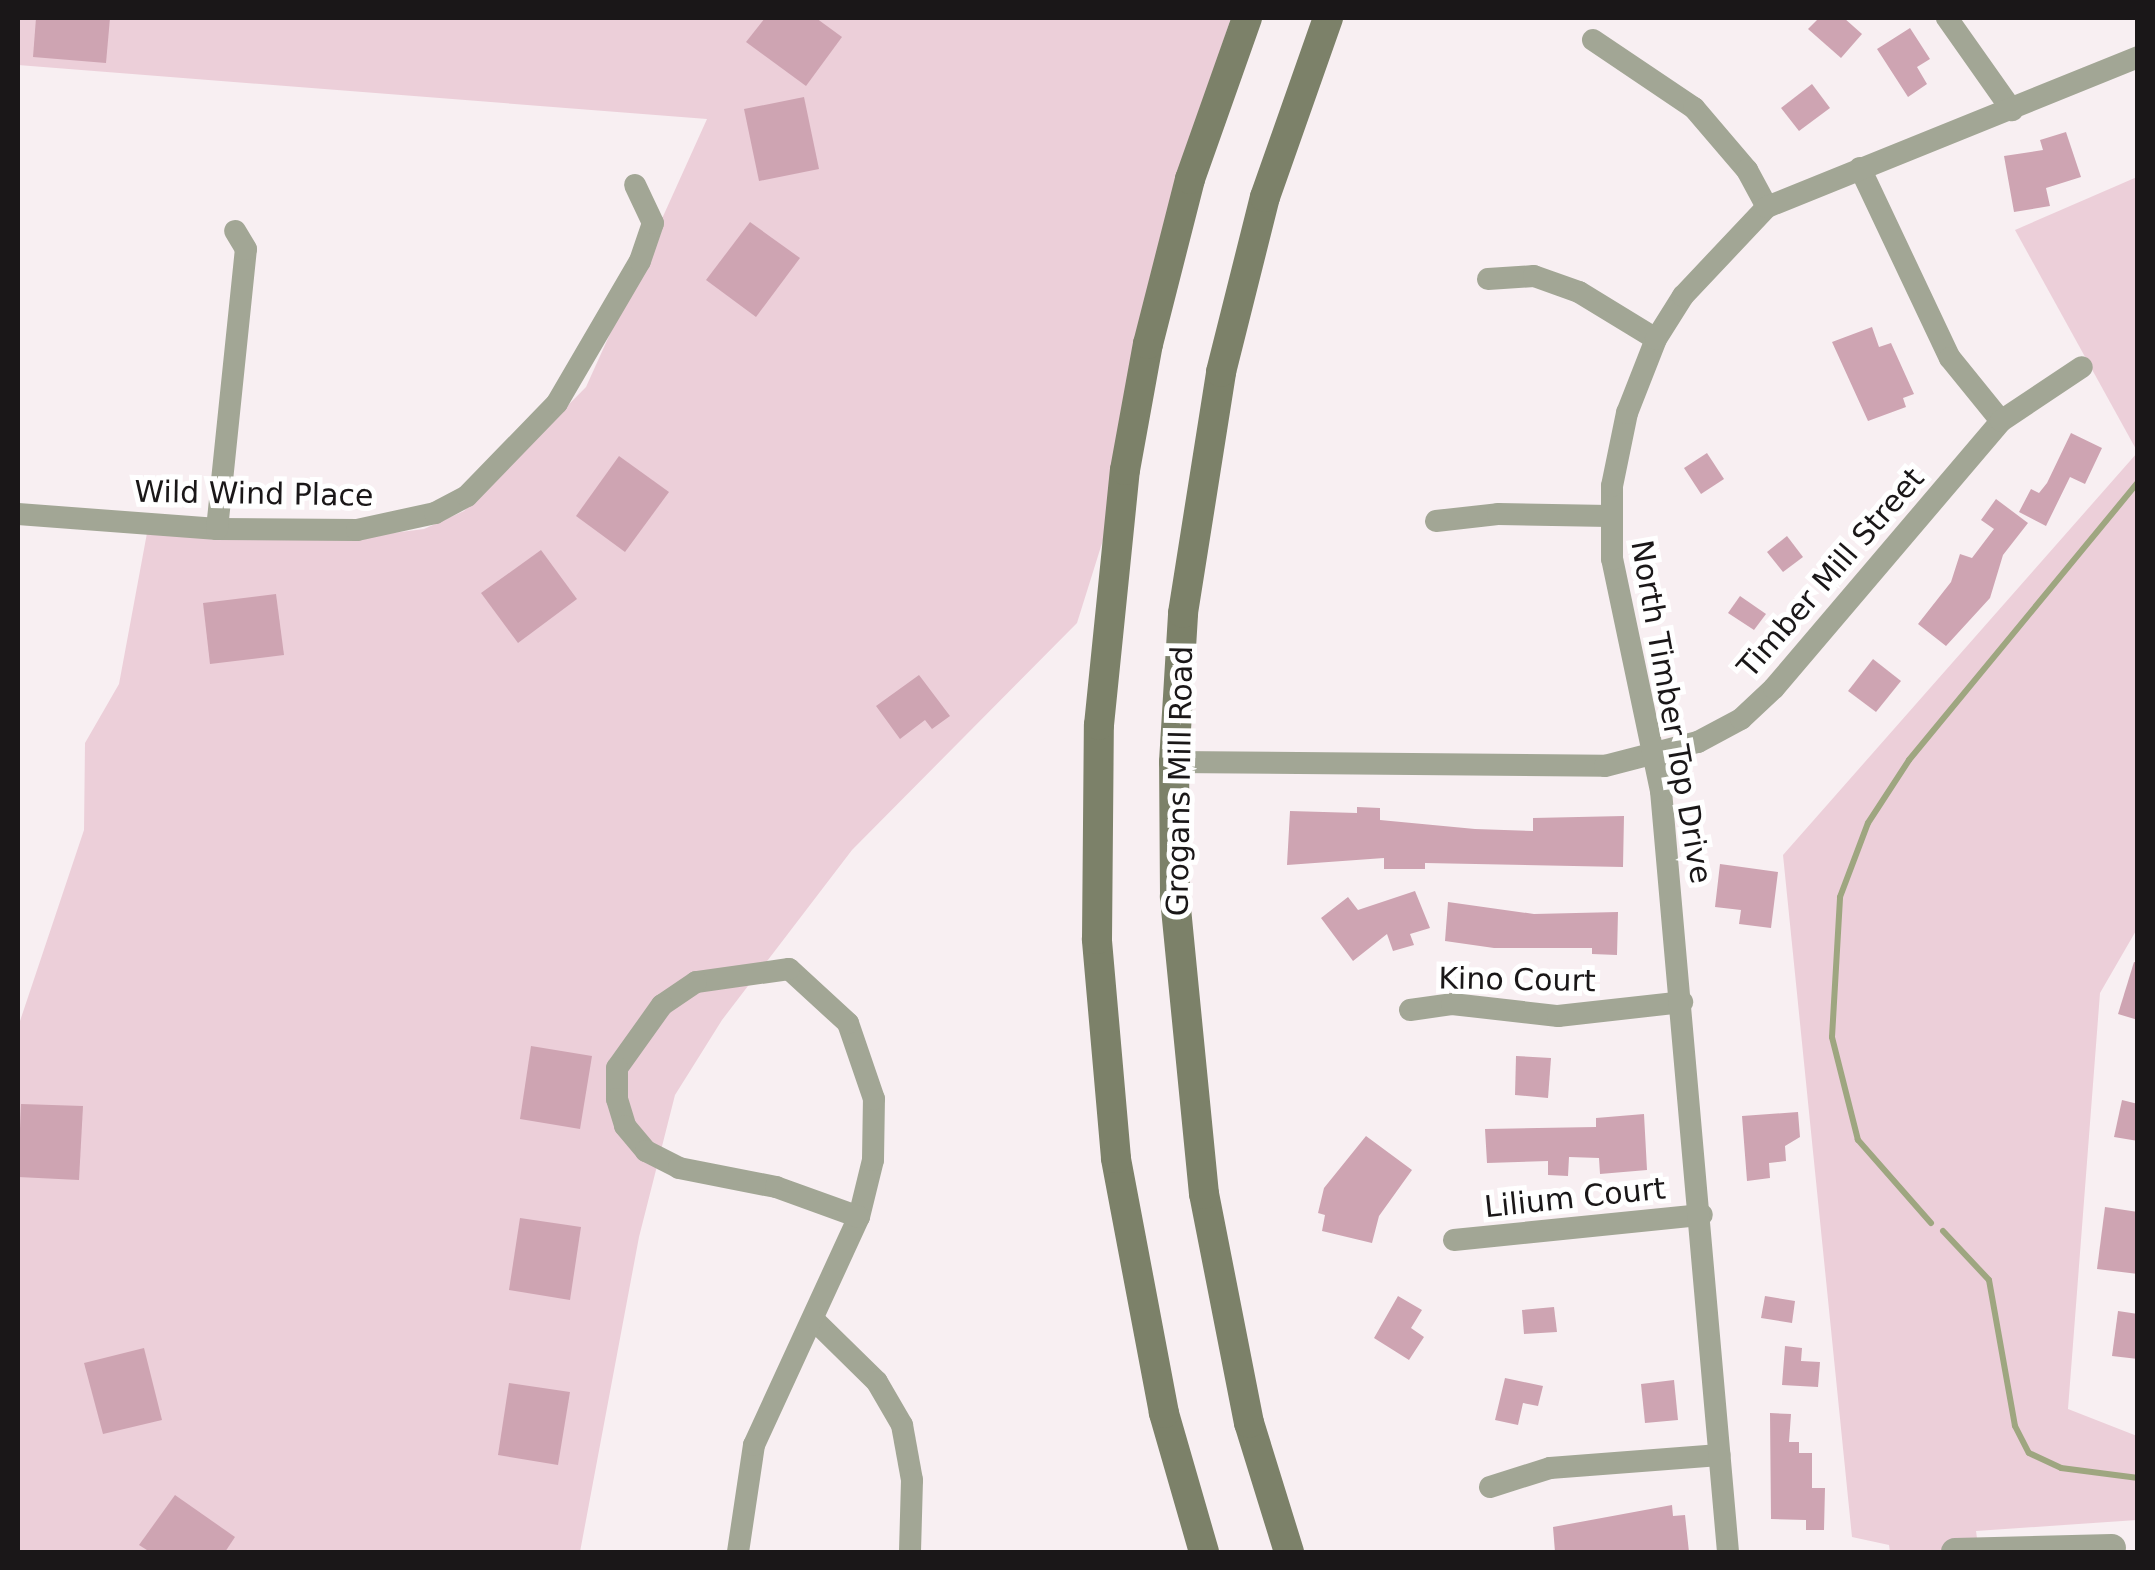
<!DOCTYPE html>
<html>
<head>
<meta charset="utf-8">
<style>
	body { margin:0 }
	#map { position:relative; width:2155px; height:1570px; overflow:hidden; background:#f8eff2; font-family:"DejaVu Sans",sans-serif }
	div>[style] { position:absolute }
	.green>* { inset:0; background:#eccfd9 }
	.stream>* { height:6px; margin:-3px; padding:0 3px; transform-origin:3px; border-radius:3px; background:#9ea680 }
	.building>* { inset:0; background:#cea4b2 }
	.minor>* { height:22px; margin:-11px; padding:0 11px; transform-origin:11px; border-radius:11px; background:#a2a695 }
	.tertiary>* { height:28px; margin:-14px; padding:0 14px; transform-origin:14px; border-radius:14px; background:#a2a695 }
	.secondary>* { height:30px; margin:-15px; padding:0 15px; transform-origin:15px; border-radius:15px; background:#7c8169 }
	span { translate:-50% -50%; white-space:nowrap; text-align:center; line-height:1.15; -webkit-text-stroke:10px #fff; paint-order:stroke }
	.street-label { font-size:30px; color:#1a1718 }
	.frame { position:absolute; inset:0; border:20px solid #1a1718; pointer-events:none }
</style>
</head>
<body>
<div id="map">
	<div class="green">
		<i style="clip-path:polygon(18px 18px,1231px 18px,1194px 127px,1103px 540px,1077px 623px,852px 850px,722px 1020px,675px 1095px,639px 1237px,580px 1552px,18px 1552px,18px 1027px,84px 830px,85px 743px,119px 684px,147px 533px,346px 539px,424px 529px,464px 511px,586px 387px,707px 119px,18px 65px)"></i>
		<i style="clip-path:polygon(2137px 177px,2137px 451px,2015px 230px)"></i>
		<i style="clip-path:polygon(2137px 453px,2137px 929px,2100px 993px,2068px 1409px,2137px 1436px,2137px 1520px,1976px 1531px,1979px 1552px,1890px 1552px,1889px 1545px,1852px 1537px,1783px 855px)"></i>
	</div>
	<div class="stream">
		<i style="left:1931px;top:1223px;width:111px;rotate:-131.3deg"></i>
		<i style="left:1858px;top:1140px;width:106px;rotate:-104.2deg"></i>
		<i style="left:1832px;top:1037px;width:140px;rotate:-86.7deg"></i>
		<i style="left:1840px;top:897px;width:79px;rotate:-69.3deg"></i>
		<i style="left:1868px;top:823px;width:75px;rotate:-56.9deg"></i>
		<i style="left:1909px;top:760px;width:360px;rotate:-50.5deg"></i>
		<i style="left:1943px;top:1231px;width:67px;rotate:46.8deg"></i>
		<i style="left:1989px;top:1280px;width:148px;rotate:79.9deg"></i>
		<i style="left:2015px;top:1426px;width:30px;rotate:63deg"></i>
		<i style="left:2029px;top:1453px;width:35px;rotate:25deg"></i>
		<i style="left:2061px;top:1468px;width:78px;rotate:7.4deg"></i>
	</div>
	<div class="building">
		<i style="clip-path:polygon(36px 18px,110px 18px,106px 63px,33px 57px)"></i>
		<i style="clip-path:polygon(765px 18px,816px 18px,842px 37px,806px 86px,746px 42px)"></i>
		<i style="clip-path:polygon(1819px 18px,1844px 18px,1862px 34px,1841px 58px,1808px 29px)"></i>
		<i style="clip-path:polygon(1910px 28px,1930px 59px,1917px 67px,1927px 84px,1908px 97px,1877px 49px)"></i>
		<i style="clip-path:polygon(1812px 84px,1830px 108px,1799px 131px,1781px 108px)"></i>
		<i style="clip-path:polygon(804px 97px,819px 169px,759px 181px,744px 109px)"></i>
		<i style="clip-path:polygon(2066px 132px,2081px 177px,2046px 188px,2050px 206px,2014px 212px,2004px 156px,2043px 150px,2040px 140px)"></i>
		<i style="clip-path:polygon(750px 222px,800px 258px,756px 317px,706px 280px)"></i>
		<i style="clip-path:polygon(1872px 327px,1879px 347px,1891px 343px,1914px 394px,1903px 398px,1906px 407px,1868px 421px,1832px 342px)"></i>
		<i style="clip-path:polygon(2071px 433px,2102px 448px,2085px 484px,2070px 477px,2046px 526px,2019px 512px,2031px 489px,2039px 493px,2047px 483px)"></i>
		<i style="clip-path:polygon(1707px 453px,1724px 479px,1701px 494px,1684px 468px)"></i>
		<i style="clip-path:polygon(619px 456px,669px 492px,625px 552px,576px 516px)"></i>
		<i style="clip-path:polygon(1996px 499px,2028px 523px,2003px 555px,1990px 598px,1946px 646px,1918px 624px,1951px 582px,1960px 554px,1972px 558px,1994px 529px,1981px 520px)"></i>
		<i style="clip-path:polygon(1787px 536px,1803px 557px,1783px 572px,1767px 552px)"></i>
		<i style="clip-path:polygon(541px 550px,577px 599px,518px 643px,481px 593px)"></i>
		<i style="clip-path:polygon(276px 594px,284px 655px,210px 664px,203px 603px)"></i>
		<i style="clip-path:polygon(1740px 596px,1766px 614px,1754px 630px,1728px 613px)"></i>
		<i style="clip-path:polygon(1873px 659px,1901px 681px,1876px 712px,1848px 691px)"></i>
		<i style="clip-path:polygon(919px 675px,950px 716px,932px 729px,925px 720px,900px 739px,876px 706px)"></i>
		<i style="clip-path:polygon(1357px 807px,1380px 808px,1380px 820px,1475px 829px,1533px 831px,1533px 818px,1624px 816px,1623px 867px,1425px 863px,1425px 869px,1384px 869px,1384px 858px,1287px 865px,1290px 811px,1357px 813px)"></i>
		<i style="clip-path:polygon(1720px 864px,1778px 872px,1771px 928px,1739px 924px,1741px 910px,1715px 907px)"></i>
		<i style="clip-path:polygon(1415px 891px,1430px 928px,1410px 934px,1414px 945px,1393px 951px,1387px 934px,1353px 961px,1321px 918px,1348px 897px,1358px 910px)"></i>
		<i style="clip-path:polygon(1448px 902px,1534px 914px,1618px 912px,1617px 955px,1592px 954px,1592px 948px,1494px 948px,1445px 941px)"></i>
		<i style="clip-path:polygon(2134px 962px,2138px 963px,2138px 1020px,2118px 1014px)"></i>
		<i style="clip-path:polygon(531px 1046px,592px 1056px,580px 1129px,520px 1119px)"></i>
		<i style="clip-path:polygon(1516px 1056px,1551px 1058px,1548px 1098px,1515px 1095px)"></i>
		<i style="clip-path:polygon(2122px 1100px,2138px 1104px,2138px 1141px,2114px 1137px)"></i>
		<i style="clip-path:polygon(21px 1104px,83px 1106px,79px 1180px,18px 1177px)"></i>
		<i style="clip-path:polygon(1798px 1112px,1800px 1137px,1785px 1146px,1786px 1161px,1769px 1163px,1770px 1178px,1747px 1181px,1742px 1116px)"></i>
		<i style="clip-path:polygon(1644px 1114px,1647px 1170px,1600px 1174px,1599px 1158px,1569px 1157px,1568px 1176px,1548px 1175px,1548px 1161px,1487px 1163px,1485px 1129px,1596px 1127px,1596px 1118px)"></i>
		<i style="clip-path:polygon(1366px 1136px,1412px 1170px,1379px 1216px,1372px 1243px,1322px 1231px,1325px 1215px,1318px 1213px,1324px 1188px)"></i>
		<i style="clip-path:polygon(2105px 1207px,2138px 1212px,2138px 1274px,2097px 1269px)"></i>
		<i style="clip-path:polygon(520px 1218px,581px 1227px,570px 1300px,509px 1290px)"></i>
		<i style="clip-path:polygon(1398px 1296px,1422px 1310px,1411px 1328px,1424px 1337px,1409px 1360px,1374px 1338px)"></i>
		<i style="clip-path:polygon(1765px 1296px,1795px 1301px,1792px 1323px,1761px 1318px)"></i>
		<i style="clip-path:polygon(1554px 1307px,1557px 1332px,1524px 1334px,1522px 1310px)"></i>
		<i style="clip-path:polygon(2118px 1311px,2138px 1314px,2138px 1359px,2112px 1356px)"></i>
		<i style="clip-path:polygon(1785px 1346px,1802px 1348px,1801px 1361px,1820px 1362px,1818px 1387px,1782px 1385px)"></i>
		<i style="clip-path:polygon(144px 1348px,162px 1420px,103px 1434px,84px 1363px)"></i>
		<i style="clip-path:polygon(1505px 1378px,1543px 1386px,1538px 1406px,1523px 1403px,1518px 1425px,1495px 1420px)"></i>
		<i style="clip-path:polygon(1674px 1380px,1678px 1420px,1645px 1423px,1641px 1384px)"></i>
		<i style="clip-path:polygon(509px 1383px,570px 1392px,558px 1465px,498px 1455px)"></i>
		<i style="clip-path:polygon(1770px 1413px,1791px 1414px,1789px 1442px,1799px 1442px,1799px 1453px,1812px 1453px,1812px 1488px,1825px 1488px,1824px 1530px,1806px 1530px,1806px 1520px,1771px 1519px)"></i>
		<i style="clip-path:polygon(175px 1495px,235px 1537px,225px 1552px,150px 1552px,139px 1545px)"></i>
		<i style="clip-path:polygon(1672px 1505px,1673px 1516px,1685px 1515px,1689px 1552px,1555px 1552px,1553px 1527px)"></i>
	</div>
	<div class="minor">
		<i style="left:1947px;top:18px;width:113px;rotate:54.8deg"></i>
		<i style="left:1593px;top:40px;width:122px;rotate:34deg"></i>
		<i style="left:1694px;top:108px;width:82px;rotate:49.5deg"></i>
		<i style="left:1747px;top:170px;width:42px;rotate:61.6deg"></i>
		<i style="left:1860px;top:168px;width:210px;rotate:64.7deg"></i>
		<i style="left:1950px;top:358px;width:81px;rotate:51deg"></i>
		<i style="left:1488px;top:279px;width:46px;rotate:-3.7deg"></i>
		<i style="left:1534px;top:276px;width:48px;rotate:19.6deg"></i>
		<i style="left:1579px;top:292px;width:90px;rotate:31.4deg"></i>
		<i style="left:18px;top:514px;width:200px;rotate:4.3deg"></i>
		<i style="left:217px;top:529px;width:140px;rotate:0.4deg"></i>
		<i style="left:357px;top:530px;width:80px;rotate:-12.3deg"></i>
		<i style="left:435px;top:513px;width:36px;rotate:-28deg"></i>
		<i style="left:467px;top:496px;width:129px;rotate:-45.9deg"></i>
		<i style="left:557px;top:403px;width:164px;rotate:-59.7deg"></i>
		<i style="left:640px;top:261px;width:40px;rotate:-71.1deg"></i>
		<i style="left:653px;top:223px;width:42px;rotate:-115.3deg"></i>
		<i style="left:1436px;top:521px;width:62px;rotate:-6.4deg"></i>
		<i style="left:1498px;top:514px;width:111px;rotate:1deg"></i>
		<i style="left:217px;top:529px;width:281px;rotate:-84.1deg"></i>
		<i style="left:246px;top:249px;width:21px;rotate:-121deg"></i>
		<i style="left:1174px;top:762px;width:431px;rotate:0.5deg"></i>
		<i style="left:1605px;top:766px;width:96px;rotate:-14.5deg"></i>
		<i style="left:1698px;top:742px;width:49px;rotate:-28.1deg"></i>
		<i style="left:1741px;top:719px;width:45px;rotate:-43.2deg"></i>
		<i style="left:1774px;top:688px;width:350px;rotate:-49.6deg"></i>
		<i style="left:2001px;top:421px;width:97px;rotate:-33.7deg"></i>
		<i style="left:1410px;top:1010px;width:42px;rotate:-8.1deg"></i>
		<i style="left:1452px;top:1004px;width:107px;rotate:6.5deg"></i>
		<i style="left:1558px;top:1016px;width:125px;rotate:-6.4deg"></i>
		<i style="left:1454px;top:1240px;width:249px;rotate:-5.8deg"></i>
		<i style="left:814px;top:1320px;width:88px;rotate:44.5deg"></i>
		<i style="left:877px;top:1382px;width:50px;rotate:59.8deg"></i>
		<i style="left:902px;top:1425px;width:56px;rotate:79.7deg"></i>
		<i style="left:912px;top:1480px;width:72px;rotate:91.6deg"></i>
		<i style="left:1490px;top:1487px;width:63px;rotate:-17.6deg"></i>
		<i style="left:1550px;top:1468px;width:170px;rotate:-4.4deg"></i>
		<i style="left:738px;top:1552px;width:108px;rotate:-81.5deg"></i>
		<i style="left:754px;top:1445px;width:251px;rotate:-65.3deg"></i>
		<i style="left:859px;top:1217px;width:59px;rotate:-76.2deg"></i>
		<i style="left:873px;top:1160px;width:61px;rotate:-89.1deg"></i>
		<i style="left:874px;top:1099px;width:80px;rotate:-108.9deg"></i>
		<i style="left:848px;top:1023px;width:80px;rotate:-137.5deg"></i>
		<i style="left:789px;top:969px;width:94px;rotate:172deg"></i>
		<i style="left:696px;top:982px;width:41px;rotate:145.9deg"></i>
		<i style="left:662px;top:1005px;width:77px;rotate:125.5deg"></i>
		<i style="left:617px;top:1068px;width:31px;rotate:90deg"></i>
		<i style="left:617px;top:1099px;width:28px;rotate:73deg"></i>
		<i style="left:625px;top:1126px;width:33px;rotate:50deg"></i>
		<i style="left:646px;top:1151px;width:37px;rotate:27deg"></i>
		<i style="left:679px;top:1168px;width:99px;rotate:11.1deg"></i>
		<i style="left:776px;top:1187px;width:88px;rotate:19.9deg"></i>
		<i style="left:1728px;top:1552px;width:764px;rotate:-95.03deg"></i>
		<i style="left:1661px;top:791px;width:237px;rotate:-101.9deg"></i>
		<i style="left:1612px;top:559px;width:73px;rotate:-90deg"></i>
		<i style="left:1612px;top:486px;width:75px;rotate:-78.4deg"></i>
		<i style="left:1627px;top:413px;width:79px;rotate:-68.6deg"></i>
		<i style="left:1656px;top:339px;width:51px;rotate:-57.9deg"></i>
		<i style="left:1683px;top:296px;width:122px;rotate:-46.7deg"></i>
		<i style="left:1767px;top:207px;width:400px;rotate:-22deg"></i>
	</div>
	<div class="tertiary">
		<i style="left:1955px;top:1552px;width:157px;rotate:-1.5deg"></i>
	</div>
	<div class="secondary">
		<i style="left:1204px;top:1552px;width:145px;rotate:-106.1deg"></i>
		<i style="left:1164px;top:1413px;width:259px;rotate:-100.7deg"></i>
		<i style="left:1116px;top:1158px;width:220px;rotate:-95deg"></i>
		<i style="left:1097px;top:939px;width:214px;rotate:-89.5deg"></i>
		<i style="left:1099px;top:725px;width:256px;rotate:-84.2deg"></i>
		<i style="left:1125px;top:470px;width:128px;rotate:-79.7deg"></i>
		<i style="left:1148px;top:344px;width:170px;rotate:-75.7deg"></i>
		<i style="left:1190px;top:179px;width:171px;rotate:-70.5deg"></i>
		<i style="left:1289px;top:1552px;width:135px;rotate:-107.2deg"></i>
		<i style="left:1249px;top:1423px;width:233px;rotate:-101.1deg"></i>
		<i style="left:1204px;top:1194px;width:299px;rotate:-95.6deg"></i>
		<i style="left:1175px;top:896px;width:134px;rotate:-90.4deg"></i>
		<i style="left:1174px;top:762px;width:149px;rotate:-86.5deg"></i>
		<i style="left:1183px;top:613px;width:244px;rotate:-81deg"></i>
		<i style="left:1221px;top:372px;width:180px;rotate:-75.9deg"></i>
		<i style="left:1265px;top:197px;width:190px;rotate:-70.6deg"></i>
	</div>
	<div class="street-label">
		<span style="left:254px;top:494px;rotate:1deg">Wild Wind Place</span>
		<span style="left:1831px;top:573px;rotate:-49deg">Timber Mill Street</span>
		<span style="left:1671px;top:712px;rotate:80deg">North Timber Top Drive</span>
		<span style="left:1180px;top:781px;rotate:-89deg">Grogans Mill Road</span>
		<span style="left:1517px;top:980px;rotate:1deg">Kino Court</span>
		<span style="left:1575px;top:1198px;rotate:-6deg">Lilium Court</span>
	</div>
	<div class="frame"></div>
</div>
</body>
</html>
